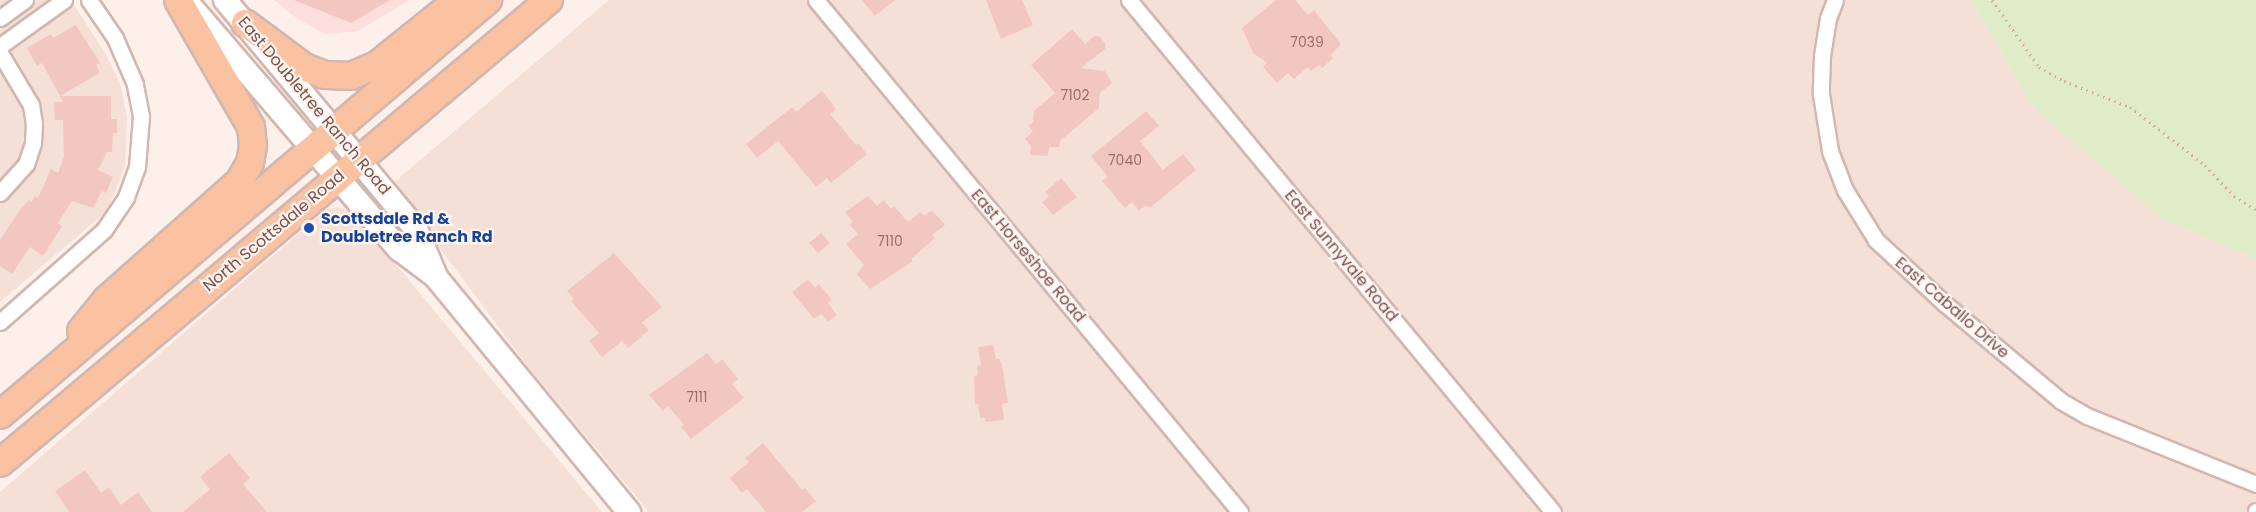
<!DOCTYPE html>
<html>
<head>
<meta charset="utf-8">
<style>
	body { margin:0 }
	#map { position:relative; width:2256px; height:512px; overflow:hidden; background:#fdf0ea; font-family:Poppins,sans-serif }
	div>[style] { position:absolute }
	.residential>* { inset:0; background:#f5e0d8 }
	.commercial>* { inset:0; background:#fddedd }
	.green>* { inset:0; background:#e0ebc7 }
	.building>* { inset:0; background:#f3c7c1 }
	.path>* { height:3px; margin-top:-1.5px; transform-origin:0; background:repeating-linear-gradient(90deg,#d8a9a3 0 1.5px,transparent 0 6px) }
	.roads { filter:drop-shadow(2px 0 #d2b7b1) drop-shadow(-2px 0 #d2b7b1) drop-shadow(0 2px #d2b7b1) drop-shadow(0 -2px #d2b7b1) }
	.minor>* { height:15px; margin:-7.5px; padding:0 7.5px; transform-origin:7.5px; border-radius:7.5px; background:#fff }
	.secondary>* { height:22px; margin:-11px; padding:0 11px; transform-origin:11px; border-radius:11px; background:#fff }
	.primary>* { height:26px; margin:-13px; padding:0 13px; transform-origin:13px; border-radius:13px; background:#fbc2a2 }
	.dots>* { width:16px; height:16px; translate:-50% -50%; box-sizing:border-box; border:3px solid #fff5f0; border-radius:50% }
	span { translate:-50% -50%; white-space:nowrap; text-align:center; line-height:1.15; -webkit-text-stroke:4.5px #fff5f0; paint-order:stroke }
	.number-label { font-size:14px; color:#986e69 }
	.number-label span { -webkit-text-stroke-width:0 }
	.street-label { font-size:16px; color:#79504c }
	.transit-label { font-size:16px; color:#164399; font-weight:700 }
	.left { translate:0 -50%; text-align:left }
</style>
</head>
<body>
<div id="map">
	<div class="residential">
		<i style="clip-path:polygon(0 0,71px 0,105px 53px,120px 83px,127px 117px,125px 167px,107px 211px,0 302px)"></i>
		<i style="clip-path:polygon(609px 0,1971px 0,2033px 107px,2162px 219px,2256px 259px,2256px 512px,649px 512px,529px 368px,392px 184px)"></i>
		<i style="clip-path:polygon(338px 207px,353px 213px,602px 512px,0 512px,0 492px,327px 209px)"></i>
	</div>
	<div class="commercial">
		<i style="clip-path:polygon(274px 0,409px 0,358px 31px,325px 34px,292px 15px)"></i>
	</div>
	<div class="green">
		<i style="clip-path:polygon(1971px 0,2256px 0,2256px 259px,2162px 219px,2033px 107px)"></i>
	</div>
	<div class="building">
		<i style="clip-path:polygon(294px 0,390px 0,351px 23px)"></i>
		<i style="clip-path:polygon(862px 0,895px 0,875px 16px)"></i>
		<i style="clip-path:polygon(986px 0,1022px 0,1033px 25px,1001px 39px)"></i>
		<i style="clip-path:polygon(1276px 0,1295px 0,1308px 15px,1314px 10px,1341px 44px,1331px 55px,1333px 58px,1322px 68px,1319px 65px,1311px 71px,1308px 67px,1294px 79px,1288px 73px,1277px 83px,1263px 67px,1267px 63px,1253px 53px,1242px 28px)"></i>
		<i style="clip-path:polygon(76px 25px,100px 63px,96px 65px,100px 73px,60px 96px,42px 63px,37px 66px,27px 48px,51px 34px,53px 38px)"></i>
		<i style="clip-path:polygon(1072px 29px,1085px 44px,1094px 36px,1099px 36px,1105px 43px,1105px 49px,1081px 68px,1105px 71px,1112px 83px,1100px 93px,1099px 108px,1060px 141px,1059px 147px,1049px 147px,1048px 156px,1030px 155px,1031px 146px,1025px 139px,1033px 131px,1028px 126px,1033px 122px,1034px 111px,1055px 93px,1031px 65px)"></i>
		<i style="clip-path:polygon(822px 91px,836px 109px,830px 114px,856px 145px,858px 143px,867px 154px,831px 183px,827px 178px,816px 187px,778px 141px,757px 158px,746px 144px,792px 107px,796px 112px)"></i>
		<i style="clip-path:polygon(60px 96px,111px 96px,111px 119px,117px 119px,117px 133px,113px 133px,112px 152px,107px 152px,98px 170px,113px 177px,106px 193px,102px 191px,93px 208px,72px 201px,58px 223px,62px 226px,43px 256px,30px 247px,12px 274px,0 266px,0 240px,21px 208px,29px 200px,31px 202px,35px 196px,38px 198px,51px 169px,58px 173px,64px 157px,63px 120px,55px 120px,54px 102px,63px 102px)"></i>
		<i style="clip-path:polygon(1146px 111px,1159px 126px,1140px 141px,1163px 170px,1183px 154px,1196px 170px,1151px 207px,1145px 206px,1139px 211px,1132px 202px,1125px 208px,1102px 181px,1108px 177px,1091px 156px)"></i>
		<i style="clip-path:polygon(1061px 178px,1077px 197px,1053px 215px,1042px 202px,1049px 196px,1045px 192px)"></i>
		<i style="clip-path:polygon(868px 196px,877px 206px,884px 200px,891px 209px,894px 206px,908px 222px,920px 212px,924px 216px,932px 210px,945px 225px,932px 235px,935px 238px,912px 258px,912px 262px,870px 289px,857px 274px,864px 265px,846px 244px,858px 234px,850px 225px,853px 222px,845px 212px)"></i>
		<i style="clip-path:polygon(821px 233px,830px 243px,818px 253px,809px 243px)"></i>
		<i style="clip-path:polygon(614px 253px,662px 307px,642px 323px,649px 330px,628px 348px,622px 341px,602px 357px,589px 341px,599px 333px,571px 301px,574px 299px,567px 291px)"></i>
		<i style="clip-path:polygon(808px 279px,815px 288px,819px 284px,832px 300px,828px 303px,837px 315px,828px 322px,821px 314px,814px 319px,792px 292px)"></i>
		<i style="clip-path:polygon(993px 345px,996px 359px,999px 359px,1002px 365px,1008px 403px,1002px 404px,1004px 420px,986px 422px,985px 418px,980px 418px,978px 404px,975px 405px,974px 376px,978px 375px,977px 366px,981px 365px,978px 347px)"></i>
		<i style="clip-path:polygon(707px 353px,716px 364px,722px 359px,738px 379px,732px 384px,744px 398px,691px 439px,681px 427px,684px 425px,668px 406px,663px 411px,649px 395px)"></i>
		<i style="clip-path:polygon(763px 443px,802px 490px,805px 488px,816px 501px,802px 512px,766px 512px,747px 489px,742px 493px,730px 478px,749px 462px,745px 458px)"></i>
		<i style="clip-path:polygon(229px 453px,250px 478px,243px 484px,267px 512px,183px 512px,210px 489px,200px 477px)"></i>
		<i style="clip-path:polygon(85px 470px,101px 493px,109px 487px,121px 505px,138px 492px,152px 512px,69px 512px,55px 491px)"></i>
	</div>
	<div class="path">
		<i style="left:1992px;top:0;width:82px;rotate:55deg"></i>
		<i style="left:2039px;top:67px;width:29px;rotate:29deg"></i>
		<i style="left:2064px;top:81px;width:71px;rotate:21.5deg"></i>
		<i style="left:2130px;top:107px;width:95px;rotate:37.7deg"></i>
		<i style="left:2205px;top:165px;width:42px;rotate:46.9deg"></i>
		<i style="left:2234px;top:196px;width:26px;rotate:32deg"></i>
	</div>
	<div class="roads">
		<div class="minor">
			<i style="left:816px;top:0;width:665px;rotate:50.37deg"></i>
			<i style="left:1129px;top:0;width:665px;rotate:50.37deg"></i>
			<i style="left:1835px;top:0;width:19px;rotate:111deg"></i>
			<i style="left:1828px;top:18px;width:38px;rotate:99deg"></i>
			<i style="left:1822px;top:56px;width:38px;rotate:92deg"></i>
			<i style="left:1821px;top:94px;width:58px;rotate:81deg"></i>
			<i style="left:1830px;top:151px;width:42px;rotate:69deg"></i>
			<i style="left:1845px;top:190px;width:59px;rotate:58.2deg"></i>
			<i style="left:1876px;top:240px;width:93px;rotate:42.8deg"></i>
			<i style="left:1944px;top:303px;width:153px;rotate:39.9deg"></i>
			<i style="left:2061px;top:401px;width:30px;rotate:30deg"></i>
			<i style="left:2087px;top:416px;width:182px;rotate:21.9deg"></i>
			<i style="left:0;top:18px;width:31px;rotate:-36deg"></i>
			<i style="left:0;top:46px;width:79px;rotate:-35.7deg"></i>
			<i style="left:0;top:53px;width:61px;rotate:59.2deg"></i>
			<i style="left:31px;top:105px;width:19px;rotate:81deg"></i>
			<i style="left:34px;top:124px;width:19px;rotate:93deg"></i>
			<i style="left:33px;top:143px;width:22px;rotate:108deg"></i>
			<i style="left:26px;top:164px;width:39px;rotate:132deg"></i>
			<i style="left:0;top:322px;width:139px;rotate:-41.5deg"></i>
			<i style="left:104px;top:230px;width:40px;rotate:-56deg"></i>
			<i style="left:126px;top:197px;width:32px;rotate:-70deg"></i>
			<i style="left:137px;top:167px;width:51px;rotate:-85.5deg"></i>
			<i style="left:141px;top:116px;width:33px;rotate:-101deg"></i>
			<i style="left:135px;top:84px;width:50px;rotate:-113.5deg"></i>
			<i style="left:115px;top:38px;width:46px;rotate:-124.4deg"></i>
			<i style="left:2256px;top:512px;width:1px;rotate:-90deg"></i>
		</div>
		<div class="secondary">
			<i style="left:225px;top:0;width:298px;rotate:50.2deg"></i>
			<i style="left:416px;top:229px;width:49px;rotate:67.1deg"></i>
			<i style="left:187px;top:2px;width:326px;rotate:49.4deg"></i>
			<i style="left:399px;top:249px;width:45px;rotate:36.9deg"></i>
			<i style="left:435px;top:276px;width:306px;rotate:50.6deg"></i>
		</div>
		<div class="primary">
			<i style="left:245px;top:23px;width:74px;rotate:36.7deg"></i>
			<i style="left:304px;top:67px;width:22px;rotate:21deg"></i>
			<i style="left:325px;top:75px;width:26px;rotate:2deg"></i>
			<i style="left:351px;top:76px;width:28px;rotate:-23deg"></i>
			<i style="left:377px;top:65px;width:104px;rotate:-38.7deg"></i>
			<i style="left:81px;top:331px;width:40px;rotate:-51deg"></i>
			<i style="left:106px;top:300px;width:178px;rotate:-41.6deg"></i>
			<i style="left:239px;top:182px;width:22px;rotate:-60deg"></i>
			<i style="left:250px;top:163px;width:17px;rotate:-80deg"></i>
			<i style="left:253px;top:146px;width:19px;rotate:-96deg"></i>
			<i style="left:251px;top:127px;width:146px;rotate:-119.9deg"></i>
			<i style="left:0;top:415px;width:641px;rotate:-40.38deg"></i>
			<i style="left:0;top:463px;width:718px;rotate:-40.14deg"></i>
		</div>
	</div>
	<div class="dots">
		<i style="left:309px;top:228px;background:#1a4fb4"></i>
	</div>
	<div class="number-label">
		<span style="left:1307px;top:42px">7039</span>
		<span style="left:1075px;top:95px">7102</span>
		<span style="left:1125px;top:160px">7040</span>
		<span style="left:890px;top:241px">7110</span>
		<span style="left:697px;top:397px">7111</span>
	</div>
	<div class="street-label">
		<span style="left:314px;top:106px;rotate:50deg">East Doubletree Ranch Road</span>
		<span style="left:274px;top:231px;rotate:-40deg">North Scottsdale Road</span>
		<span style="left:1028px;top:256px;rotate:50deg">East Horseshoe Road</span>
		<span style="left:1341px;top:256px;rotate:50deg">East Sunnyvale Road</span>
		<span style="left:1952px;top:308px;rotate:41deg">East Caballo Drive</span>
	</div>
	<div class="transit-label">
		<span class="left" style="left:321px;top:228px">Scottsdale Rd &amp;<br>Doubletree Ranch Rd</span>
	</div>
</div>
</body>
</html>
